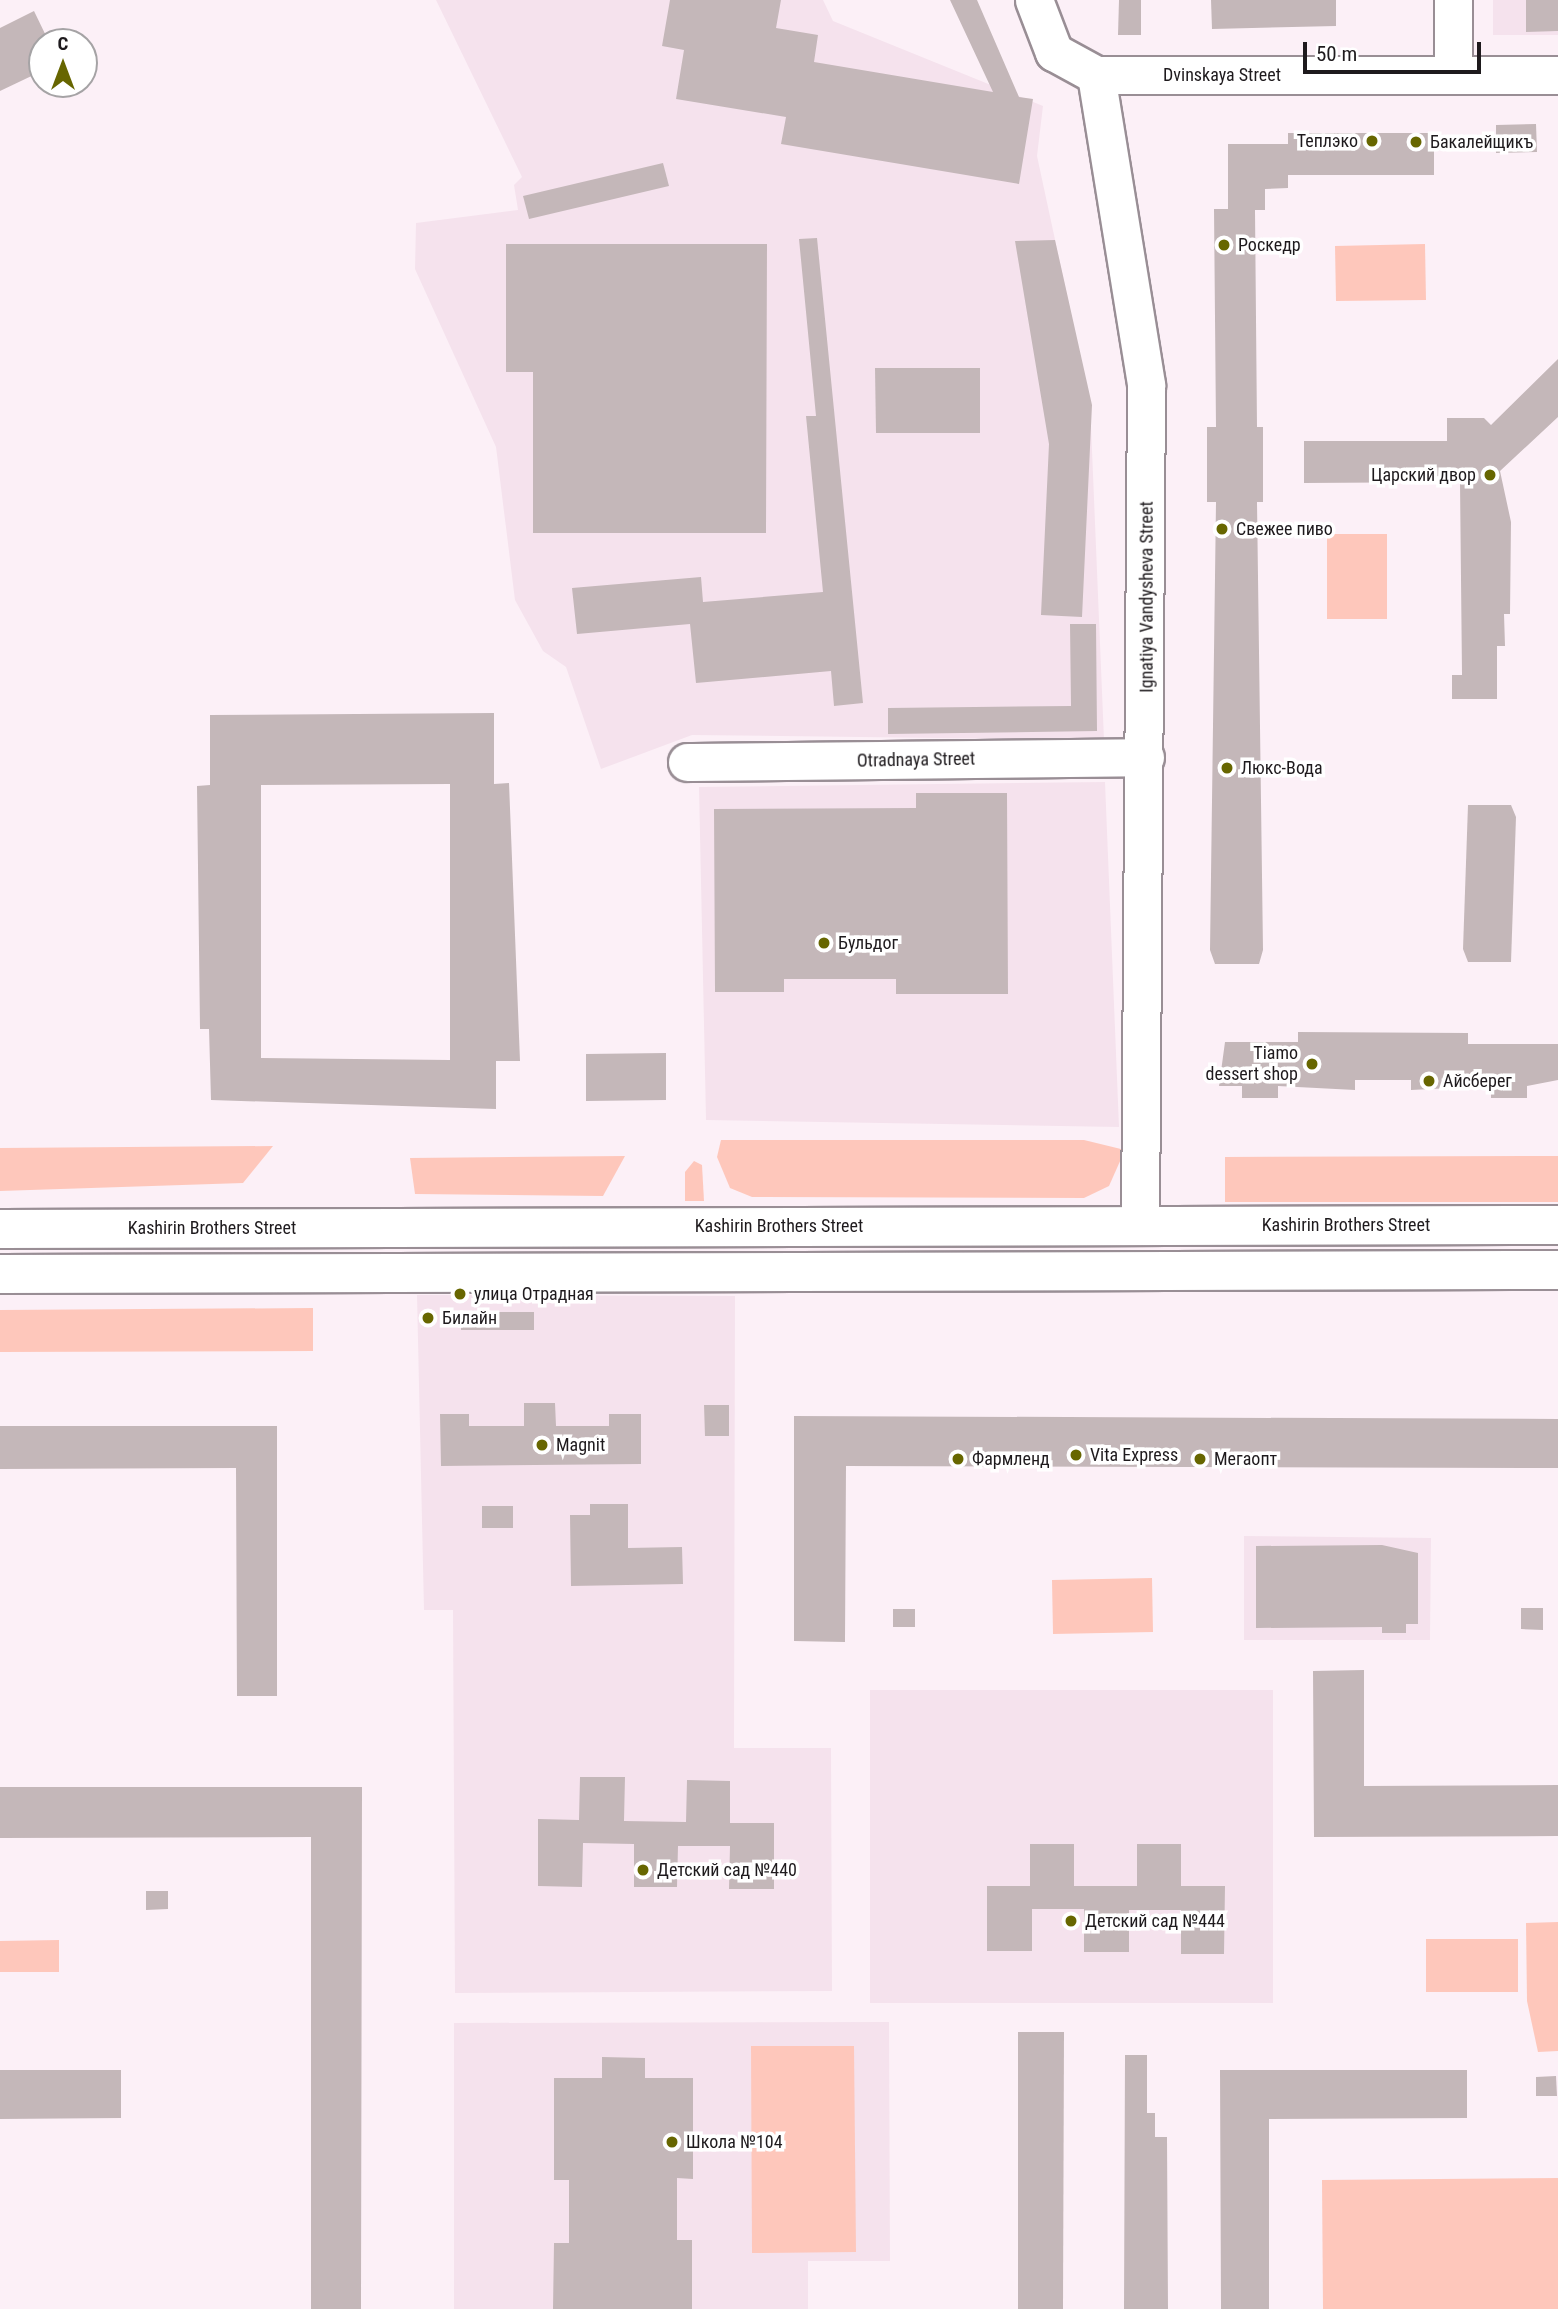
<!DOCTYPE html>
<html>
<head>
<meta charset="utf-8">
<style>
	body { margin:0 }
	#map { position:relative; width:1558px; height:2309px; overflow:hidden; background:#fcf0f7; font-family:"Roboto Condensed",sans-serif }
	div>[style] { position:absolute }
	.built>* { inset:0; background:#f5e2ed }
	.green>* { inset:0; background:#fec7bb }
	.building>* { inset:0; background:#c4b7b9 }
	.roads { filter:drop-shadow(2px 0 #998e95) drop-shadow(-2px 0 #998e95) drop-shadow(0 2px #998e95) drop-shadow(0 -2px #998e95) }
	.minor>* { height:37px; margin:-18.5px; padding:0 18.5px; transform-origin:18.5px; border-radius:18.5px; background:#fff }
	.major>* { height:38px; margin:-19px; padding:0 19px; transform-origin:19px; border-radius:19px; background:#fff }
	.dots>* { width:19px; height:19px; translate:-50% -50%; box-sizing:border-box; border:4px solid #fff; border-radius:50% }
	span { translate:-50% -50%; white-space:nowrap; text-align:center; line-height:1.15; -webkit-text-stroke:7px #fff; paint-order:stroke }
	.street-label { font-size:18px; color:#1e1a1d }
	.poi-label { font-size:18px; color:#1e1a1d }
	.right { translate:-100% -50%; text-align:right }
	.left { translate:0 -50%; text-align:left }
	.north { position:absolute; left:28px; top:28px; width:70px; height:70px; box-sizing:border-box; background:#fff; border:2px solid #a5a3a5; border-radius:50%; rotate:0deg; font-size:19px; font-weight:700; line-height:28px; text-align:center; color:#1e1a1d }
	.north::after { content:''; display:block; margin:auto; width:24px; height:32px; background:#676600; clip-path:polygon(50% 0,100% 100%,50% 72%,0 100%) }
	.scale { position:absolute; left:1303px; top:42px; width:178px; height:32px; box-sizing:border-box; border:4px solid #1e1a1d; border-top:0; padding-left:9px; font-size:21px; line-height:24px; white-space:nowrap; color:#1e1a1d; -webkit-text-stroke:5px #fff; paint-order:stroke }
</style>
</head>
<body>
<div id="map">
	<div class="built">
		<i style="clip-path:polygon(436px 0,823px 0,833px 21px,1043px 106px,1037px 156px,1090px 402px,1104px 740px,692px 735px,601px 769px,566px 667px,543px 651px,515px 600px,496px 447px,415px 269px,416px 223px,518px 210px,514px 185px,522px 177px)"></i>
		<i style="clip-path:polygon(1493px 0,1558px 0,1558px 35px,1493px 35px)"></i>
		<i style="clip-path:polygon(1105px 782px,1119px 1127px,706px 1120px,699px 787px)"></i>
		<i style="clip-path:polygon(417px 1295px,735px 1296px,734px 1748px,831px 1748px,832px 1991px,455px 1993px,453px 1610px,424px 1610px)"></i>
		<i style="clip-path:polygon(1244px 1536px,1431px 1538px,1430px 1640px,1244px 1640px)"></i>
		<i style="clip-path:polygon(870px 1690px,1273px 1690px,1273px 2003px,870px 2003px)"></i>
		<i style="clip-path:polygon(889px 2022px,890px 2261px,808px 2261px,808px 2309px,454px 2309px,454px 2023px)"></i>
	</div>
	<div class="green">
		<i style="clip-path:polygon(1425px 244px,1426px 300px,1336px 301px,1335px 246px)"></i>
		<i style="clip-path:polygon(1327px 534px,1387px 534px,1387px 619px,1327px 619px)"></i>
		<i style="clip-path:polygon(721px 1140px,1084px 1140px,1125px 1150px,1109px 1186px,1084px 1198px,752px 1197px,730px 1188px,717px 1157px)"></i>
		<i style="clip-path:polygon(273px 1146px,243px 1183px,0 1191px,0 1148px)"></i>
		<i style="clip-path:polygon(625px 1156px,603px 1196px,415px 1194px,410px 1158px)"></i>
		<i style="clip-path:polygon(1558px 1156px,1558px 1202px,1225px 1202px,1225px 1157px)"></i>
		<i style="clip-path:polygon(694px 1161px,702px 1165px,704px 1201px,685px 1201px,685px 1172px)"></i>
		<i style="clip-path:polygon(313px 1308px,313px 1351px,0 1352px,0 1310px)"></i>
		<i style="clip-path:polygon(1152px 1578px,1153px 1632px,1053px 1634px,1052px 1580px)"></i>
		<i style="clip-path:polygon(1558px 1922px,1558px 2051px,1538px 2052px,1527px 2001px,1526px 1923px)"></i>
		<i style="clip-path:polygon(1426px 1939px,1518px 1939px,1518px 1992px,1426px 1992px)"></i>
		<i style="clip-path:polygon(59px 1940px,59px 1972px,0 1972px,0 1941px)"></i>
		<i style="clip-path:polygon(751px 2046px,854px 2046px,856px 2252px,752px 2253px)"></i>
		<i style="clip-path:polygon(1558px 2178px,1558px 2309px,1323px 2309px,1322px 2180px)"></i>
	</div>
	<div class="building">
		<i style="clip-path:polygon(670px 0,781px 0,776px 28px,818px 35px,814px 62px,993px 92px,950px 0,977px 0,1019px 97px,1033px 99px,1019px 184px,781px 144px,786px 117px,676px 99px,684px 50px,662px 46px)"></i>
		<i style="clip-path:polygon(1119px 0,1141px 0,1141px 35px,1118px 35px)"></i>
		<i style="clip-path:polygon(1211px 0,1336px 0,1336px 26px,1212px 29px)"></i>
		<i style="clip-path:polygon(1526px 0,1558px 0,1558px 31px,1526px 32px)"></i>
		<i style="clip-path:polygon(34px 11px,49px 42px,42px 42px,42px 71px,0 91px,0 28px)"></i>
		<i style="clip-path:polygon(1536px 124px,1537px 152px,1496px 153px,1496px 125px)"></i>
		<i style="clip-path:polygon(1288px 133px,1434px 133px,1434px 175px,1288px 175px,1288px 188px,1265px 189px,1265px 210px,1255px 210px,1257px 427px,1263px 427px,1263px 502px,1257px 502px,1263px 950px,1259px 964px,1215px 964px,1210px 950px,1216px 502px,1207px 502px,1207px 427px,1216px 427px,1214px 209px,1228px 209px,1228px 144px,1288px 144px)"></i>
		<i style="clip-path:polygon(663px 163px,669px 186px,529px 219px,523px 196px)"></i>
		<i style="clip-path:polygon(817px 238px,863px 703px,834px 706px,831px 671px,696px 683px,690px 624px,577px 634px,572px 588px,701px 577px,703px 602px,823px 592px,806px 416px,816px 416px,799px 239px)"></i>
		<i style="clip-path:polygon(1055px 240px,1092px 405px,1082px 617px,1041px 615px,1049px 444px,1015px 241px)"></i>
		<i style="clip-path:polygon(506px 244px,767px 244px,766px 533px,533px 533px,533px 372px,506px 372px)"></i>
		<i style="clip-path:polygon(1558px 359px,1558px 417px,1500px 471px,1511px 522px,1510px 614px,1504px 614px,1505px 646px,1497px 646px,1497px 699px,1452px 699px,1452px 675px,1462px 675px,1460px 482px,1304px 483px,1304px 441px,1447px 441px,1447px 418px,1484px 418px,1491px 425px)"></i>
		<i style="clip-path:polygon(875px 368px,980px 368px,980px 433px,876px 433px)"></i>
		<i style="clip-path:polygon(1070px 624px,1096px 624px,1097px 731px,888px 734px,888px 708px,1071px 706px)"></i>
		<i style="clip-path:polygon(evenodd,494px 713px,494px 784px,509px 783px,520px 1061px,496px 1061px,496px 1109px,211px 1100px,209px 1029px,200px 1029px,197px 786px,210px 785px,210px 715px,494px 713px,450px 784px,450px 1060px,261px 1058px,261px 785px,450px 784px)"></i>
		<i style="clip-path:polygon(916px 793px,1007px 793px,1008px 994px,896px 994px,896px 979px,784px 979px,784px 992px,715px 992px,714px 809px,916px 808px)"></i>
		<i style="clip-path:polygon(1468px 805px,1511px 805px,1516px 817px,1511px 962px,1468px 962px,1463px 949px)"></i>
		<i style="clip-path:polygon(1298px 1032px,1468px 1033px,1468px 1044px,1558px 1044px,1558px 1080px,1527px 1086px,1527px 1098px,1491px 1098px,1491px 1086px,1411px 1090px,1411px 1080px,1355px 1080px,1355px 1090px,1278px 1086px,1278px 1098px,1242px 1098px,1242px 1086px,1219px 1086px,1225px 1042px,1298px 1042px)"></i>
		<i style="clip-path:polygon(666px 1053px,666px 1100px,586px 1101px,586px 1054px)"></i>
		<i style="clip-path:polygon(461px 1312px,534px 1312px,534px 1330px,461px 1330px)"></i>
		<i style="clip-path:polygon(524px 1403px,555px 1403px,556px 1426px,609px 1426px,609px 1414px,641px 1414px,641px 1464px,441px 1466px,440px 1414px,469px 1414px,469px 1426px,524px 1426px)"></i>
		<i style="clip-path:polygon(704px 1405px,729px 1405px,729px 1436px,705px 1436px)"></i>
		<i style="clip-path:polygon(794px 1416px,1558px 1419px,1558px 1468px,846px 1466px,845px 1642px,794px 1641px)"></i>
		<i style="clip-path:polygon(0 1426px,277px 1426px,277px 1696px,237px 1696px,236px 1468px,0 1469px)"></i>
		<i style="clip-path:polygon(590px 1504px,628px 1504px,628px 1548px,682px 1547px,683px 1584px,571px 1586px,570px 1515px,590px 1515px)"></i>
		<i style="clip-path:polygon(482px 1506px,513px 1506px,513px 1528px,482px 1528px)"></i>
		<i style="clip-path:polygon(1382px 1545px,1418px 1553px,1418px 1624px,1406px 1624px,1406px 1633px,1382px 1633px,1382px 1627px,1256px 1628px,1256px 1546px)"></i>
		<i style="clip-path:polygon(1521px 1608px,1543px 1608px,1543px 1630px,1521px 1629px)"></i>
		<i style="clip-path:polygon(893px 1609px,915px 1609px,915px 1627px,893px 1627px)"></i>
		<i style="clip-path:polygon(1364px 1670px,1364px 1786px,1558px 1785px,1558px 1836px,1314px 1837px,1313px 1671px)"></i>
		<i style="clip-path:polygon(580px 1777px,625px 1777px,624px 1821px,686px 1822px,687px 1780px,730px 1781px,730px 1823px,774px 1823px,774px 1889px,729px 1889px,730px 1846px,678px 1846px,677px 1887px,634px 1887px,634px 1844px,583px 1843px,582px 1887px,538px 1886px,538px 1819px,579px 1820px)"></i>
		<i style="clip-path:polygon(0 1787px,362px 1787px,361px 2309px,311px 2309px,311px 1837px,0 1838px)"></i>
		<i style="clip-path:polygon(1030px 1844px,1074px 1844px,1074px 1886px,1137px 1886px,1137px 1844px,1181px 1844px,1181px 1886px,1225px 1886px,1224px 1954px,1181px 1954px,1181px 1910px,1129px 1910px,1129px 1952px,1084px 1952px,1084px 1909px,1032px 1909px,1032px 1951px,987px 1951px,987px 1886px,1030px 1886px)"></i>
		<i style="clip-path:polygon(146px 1891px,168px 1891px,168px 1909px,146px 1910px)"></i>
		<i style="clip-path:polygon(1018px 2032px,1064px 2032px,1063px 2309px,1018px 2309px)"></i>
		<i style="clip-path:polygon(1125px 2055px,1147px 2055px,1147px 2113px,1155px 2113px,1155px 2137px,1167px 2137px,1168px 2309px,1124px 2309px)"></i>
		<i style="clip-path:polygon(602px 2057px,645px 2058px,645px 2078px,693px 2078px,693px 2179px,677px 2178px,677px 2240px,692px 2240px,692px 2309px,553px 2309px,554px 2243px,569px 2243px,569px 2180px,554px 2180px,554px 2078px,602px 2078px)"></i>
		<i style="clip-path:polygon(0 2070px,121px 2070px,121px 2118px,0 2119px)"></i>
		<i style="clip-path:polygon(1220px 2070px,1467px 2070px,1467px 2118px,1269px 2119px,1269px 2309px,1221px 2309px)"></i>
		<i style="clip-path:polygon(1556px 2076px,1557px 2096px,1536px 2096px,1536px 2077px)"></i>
	</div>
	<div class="roads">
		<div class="minor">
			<i style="left:1034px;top:0;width:56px;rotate:69deg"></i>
			<i style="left:1054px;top:52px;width:48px;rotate:28.7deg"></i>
			<i style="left:1096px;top:75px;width:462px"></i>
			<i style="left:1096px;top:75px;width:314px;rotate:80.8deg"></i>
			<i style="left:1146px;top:385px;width:841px;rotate:90.41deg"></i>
			<i style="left:1453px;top:75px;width:75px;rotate:-90deg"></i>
			<i style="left:687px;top:762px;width:458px;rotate:-0.6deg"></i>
		</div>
		<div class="major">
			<i style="left:0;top:1229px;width:1558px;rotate:-0.15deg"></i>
			<i style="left:0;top:1274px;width:1558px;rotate:-0.15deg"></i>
		</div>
	</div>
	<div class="dots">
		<i style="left:1372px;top:141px;background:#676600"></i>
		<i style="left:1416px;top:142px;background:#676600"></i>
		<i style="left:1224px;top:245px;background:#676600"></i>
		<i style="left:1490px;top:475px;background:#676600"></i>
		<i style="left:1222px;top:529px;background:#676600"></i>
		<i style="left:1227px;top:768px;background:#676600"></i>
		<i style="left:824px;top:943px;background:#676600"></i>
		<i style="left:1312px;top:1064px;background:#676600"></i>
		<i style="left:1429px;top:1081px;background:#676600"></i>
		<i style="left:460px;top:1294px;background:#676600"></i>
		<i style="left:428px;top:1318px;background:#676600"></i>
		<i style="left:542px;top:1445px;background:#676600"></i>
		<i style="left:1076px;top:1455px;background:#676600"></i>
		<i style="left:958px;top:1459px;background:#676600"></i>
		<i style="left:1200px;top:1459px;background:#676600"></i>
		<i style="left:643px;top:1870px;background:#676600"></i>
		<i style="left:1071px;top:1921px;background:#676600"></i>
		<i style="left:672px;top:2142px;background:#676600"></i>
	</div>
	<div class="street-label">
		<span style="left:1222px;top:75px">Dvinskaya Street</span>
		<span style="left:1147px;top:597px;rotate:-90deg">Ignatiya Vandysheva Street</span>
		<span style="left:916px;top:760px;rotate:-1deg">Otradnaya Street</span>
		<span style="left:1346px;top:1225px">Kashirin Brothers Street</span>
		<span style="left:779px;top:1226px">Kashirin Brothers Street</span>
		<span style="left:212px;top:1228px">Kashirin Brothers Street</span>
	</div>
	<div class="poi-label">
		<span class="right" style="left:1358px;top:141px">Теплэко</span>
		<span class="left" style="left:1430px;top:142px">Бакалейщикъ</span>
		<span class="left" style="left:1238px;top:245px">Роскедр</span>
		<span class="right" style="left:1476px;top:475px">Царский двор</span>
		<span class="left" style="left:1236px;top:529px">Свежее пиво</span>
		<span class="left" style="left:1241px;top:768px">Люкс-Вода</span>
		<span class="left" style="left:838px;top:943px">Бульдог</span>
		<span class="right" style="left:1298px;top:1064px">Tiamo<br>dessert shop</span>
		<span class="left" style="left:1443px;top:1081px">Айсберег</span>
		<span class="left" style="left:474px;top:1294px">улица Отрадная</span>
		<span class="left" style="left:442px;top:1318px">Билайн</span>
		<span class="left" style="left:556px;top:1445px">Magnit</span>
		<span class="left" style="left:1090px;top:1455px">Vita Express</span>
		<span class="left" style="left:972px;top:1459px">Фармленд</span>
		<span class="left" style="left:1214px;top:1459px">Мегаопт</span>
		<span class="left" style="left:657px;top:1870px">Детский сад №440</span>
		<span class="left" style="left:1085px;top:1921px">Детский сад №444</span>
		<span class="left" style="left:686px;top:2142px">Школа №104</span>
	</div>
	<div class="north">С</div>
	<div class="scale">50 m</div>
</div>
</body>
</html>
